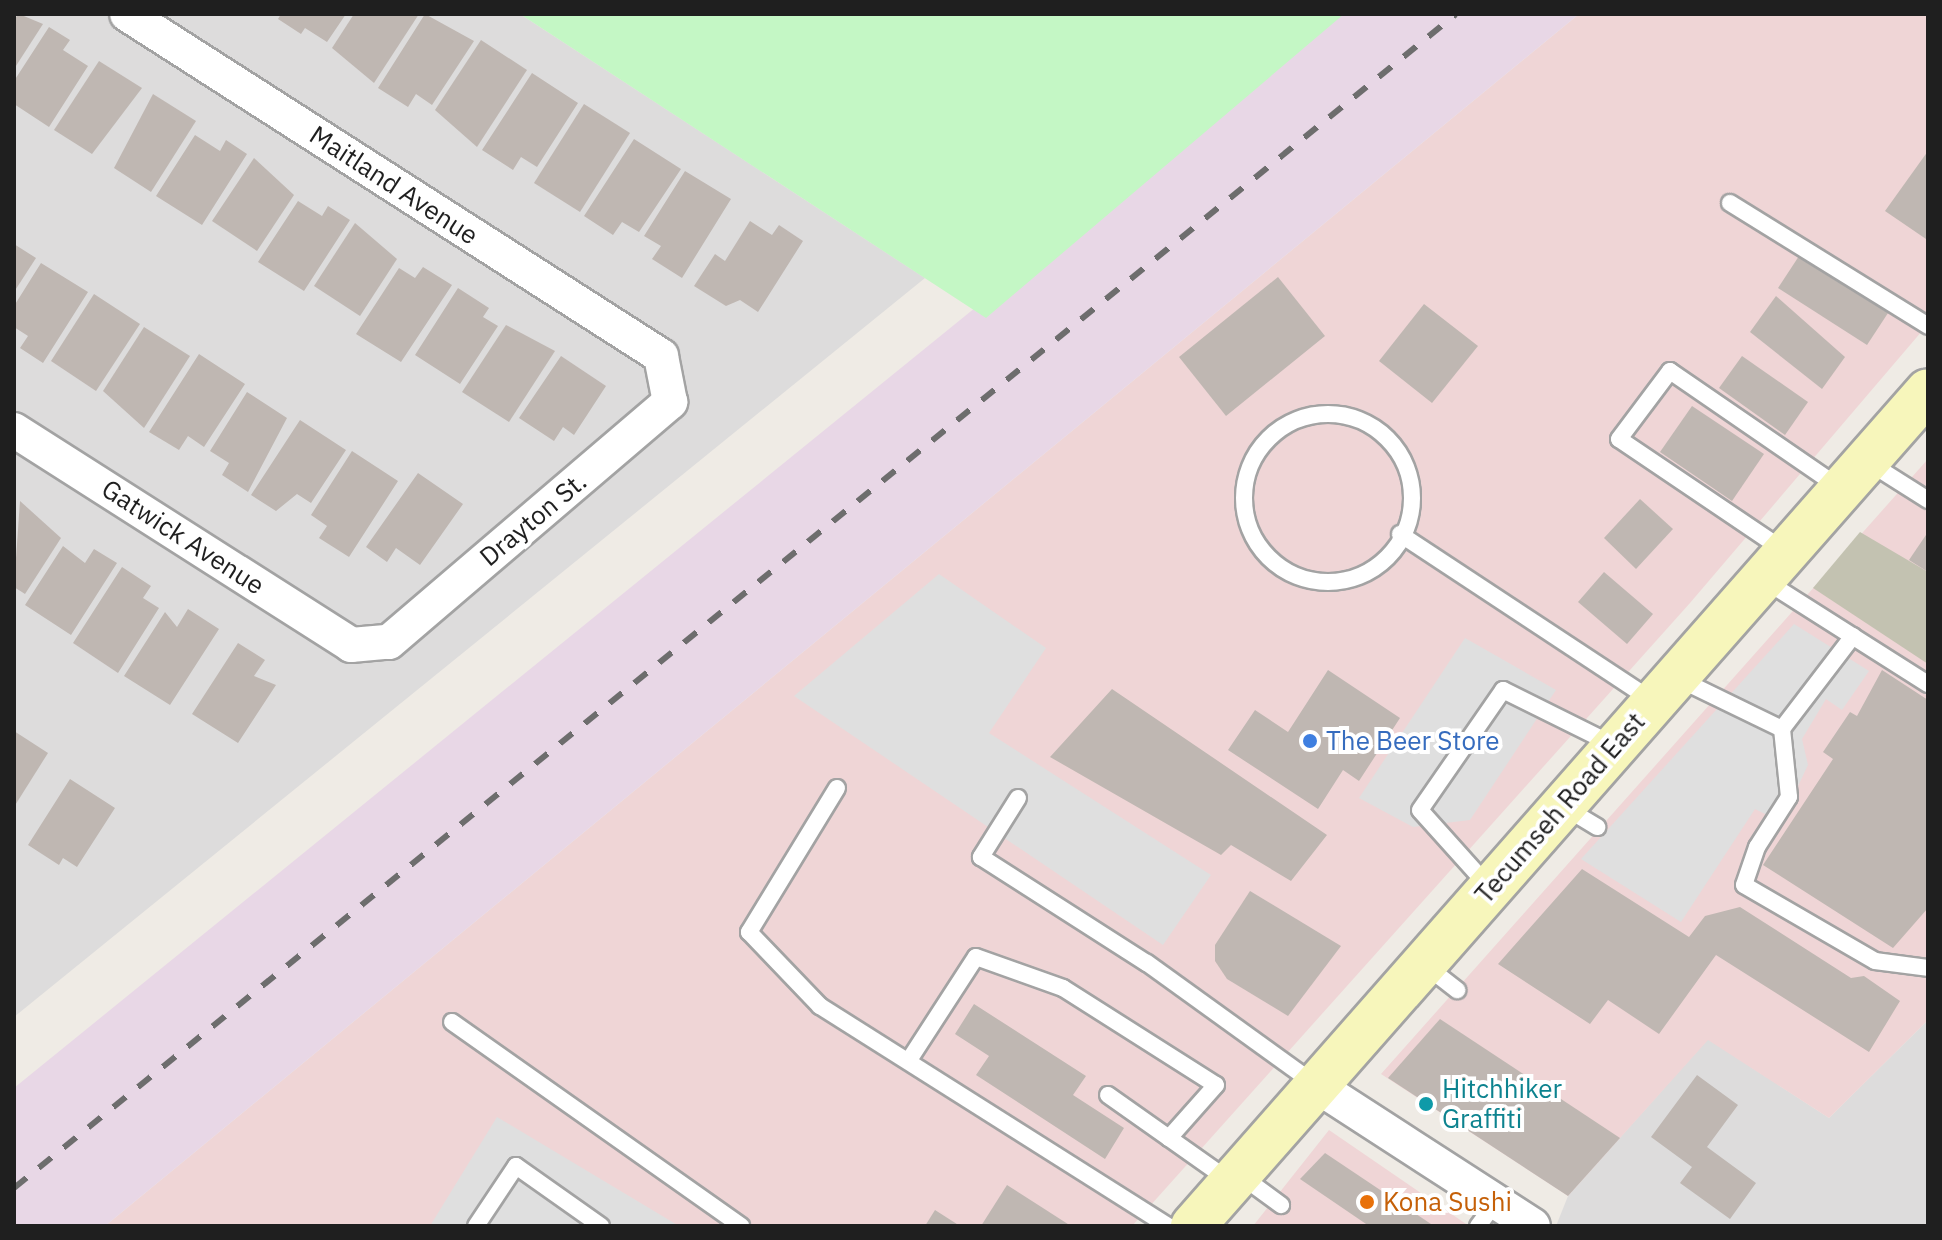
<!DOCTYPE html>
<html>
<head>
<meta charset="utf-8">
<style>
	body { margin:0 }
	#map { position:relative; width:1942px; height:1240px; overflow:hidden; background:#efebe5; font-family:"IBM Plex Sans",sans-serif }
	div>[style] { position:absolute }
	.residential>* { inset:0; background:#dddcdc }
	.commercial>* { inset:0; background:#efd5d6 }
	.industrial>* { inset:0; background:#e8d7e6 }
	.construction>* { inset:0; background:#c3c2b1 }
	.park>* { inset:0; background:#c4f7c5 }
	.parking>* { inset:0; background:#dfdfdf }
	.building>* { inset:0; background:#bfb7b2 }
	.roads { filter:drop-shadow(2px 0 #a3a3a3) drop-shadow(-2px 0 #a3a3a3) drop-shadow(0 2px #a3a3a3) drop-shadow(0 -2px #a3a3a3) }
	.lane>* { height:16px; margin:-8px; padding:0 8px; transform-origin:8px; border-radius:8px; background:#fff }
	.lane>.ring { margin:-8px; padding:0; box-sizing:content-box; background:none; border:16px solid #fff; border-radius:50% }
	.street>* { height:34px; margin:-17px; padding:0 17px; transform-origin:17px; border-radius:17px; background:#fff }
	.secondary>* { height:44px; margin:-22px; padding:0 22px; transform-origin:22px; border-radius:22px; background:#f7f6bb }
	.rail>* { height:6px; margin-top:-3px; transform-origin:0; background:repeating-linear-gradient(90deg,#6d6d6d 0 16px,transparent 0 32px) }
	.dots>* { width:22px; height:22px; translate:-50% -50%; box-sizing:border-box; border:4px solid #fff; border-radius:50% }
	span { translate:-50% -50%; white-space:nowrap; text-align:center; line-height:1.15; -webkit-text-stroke:8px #fff; paint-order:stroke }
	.street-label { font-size:26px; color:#1f1f1f }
	.shop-label { font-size:26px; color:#366cbe }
	.left { translate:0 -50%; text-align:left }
	.culture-label { font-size:26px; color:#0d838f }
	.food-label { font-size:26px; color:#c56008 }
	.frame { position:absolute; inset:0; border:16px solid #1f1f1f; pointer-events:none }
</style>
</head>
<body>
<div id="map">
	<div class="residential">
		<i style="clip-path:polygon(14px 14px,520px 14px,925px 278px,14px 1017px)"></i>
		<i style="clip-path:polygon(1928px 1020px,1928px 1226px,1556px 1226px,1568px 1196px,1708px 1039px,1829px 1118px)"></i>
	</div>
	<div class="commercial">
		<i style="clip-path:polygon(1579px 14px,1928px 14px,1928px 324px,1690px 603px,1132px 1226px,105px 1226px)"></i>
		<i style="clip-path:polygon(1928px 459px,1928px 1020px,1829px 1118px,1708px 1040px,1568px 1196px,1381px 1074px)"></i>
		<i style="clip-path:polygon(1329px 1130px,1469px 1226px,1253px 1226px)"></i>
	</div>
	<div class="industrial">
		<i style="clip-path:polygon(1337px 14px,1579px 14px,105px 1226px,14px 1226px,14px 1088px)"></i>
	</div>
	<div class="construction">
		<i style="clip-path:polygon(1860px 532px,1928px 572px,1928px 664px,1813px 588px)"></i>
	</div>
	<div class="park">
		<i style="clip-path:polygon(520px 14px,1344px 14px,986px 318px)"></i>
	</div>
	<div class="parking">
		<i style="clip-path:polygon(939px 574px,1046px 648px,989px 733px,1211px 875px,1163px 945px,794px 696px)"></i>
		<i style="clip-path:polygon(1794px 624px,1869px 671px,1842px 710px,1826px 699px,1802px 739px,1808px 765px,1781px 822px,1755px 809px,1681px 922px,1581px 859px)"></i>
		<i style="clip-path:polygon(1465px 638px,1556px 690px,1470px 820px,1413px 827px,1359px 798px)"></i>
		<i style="clip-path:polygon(497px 1117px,679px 1226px,430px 1226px)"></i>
	</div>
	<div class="building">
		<i style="clip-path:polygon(19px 14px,43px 24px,14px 69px,14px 19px)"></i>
		<i style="clip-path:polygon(281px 14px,346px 14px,327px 42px,305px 28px,301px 34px,278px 19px)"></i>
		<i style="clip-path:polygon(354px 14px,419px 14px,374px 83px,332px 48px)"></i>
		<i style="clip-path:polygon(425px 14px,474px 41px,432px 105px,416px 94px,408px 107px,378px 88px)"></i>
		<i style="clip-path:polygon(49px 27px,70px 40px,63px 50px,88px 66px,49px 127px,14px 104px,14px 81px)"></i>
		<i style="clip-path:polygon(481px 40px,527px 70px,477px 147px,435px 110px)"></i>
		<i style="clip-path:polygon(99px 61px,142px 88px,92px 154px,54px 130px)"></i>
		<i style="clip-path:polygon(532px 73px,578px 103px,537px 167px,521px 157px,513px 170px,482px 150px)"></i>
		<i style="clip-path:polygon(153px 94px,196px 121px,151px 192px,114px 168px)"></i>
		<i style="clip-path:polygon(584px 104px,630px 133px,580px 212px,534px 183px)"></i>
		<i style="clip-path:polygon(195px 135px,220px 151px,226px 140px,247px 154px,202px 225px,156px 196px)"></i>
		<i style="clip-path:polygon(634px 139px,681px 169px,639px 232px,622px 222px,613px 235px,584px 216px)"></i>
		<i style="clip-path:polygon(1928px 151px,1928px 235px,1926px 239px,1885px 211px)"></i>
		<i style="clip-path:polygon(254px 158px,294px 195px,257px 251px,212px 221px)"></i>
		<i style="clip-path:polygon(685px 171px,731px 199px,682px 278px,652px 259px,661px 246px,644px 236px)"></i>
		<i style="clip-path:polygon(298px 201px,322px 216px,328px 206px,350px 220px,304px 291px,258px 262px)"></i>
		<i style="clip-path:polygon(750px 221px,772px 235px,779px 225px,803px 241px,758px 312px,740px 300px,726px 306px,694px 286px,715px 254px,725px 261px)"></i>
		<i style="clip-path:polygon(355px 223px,397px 259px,360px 316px,314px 286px)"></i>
		<i style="clip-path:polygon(14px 244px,36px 258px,14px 292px)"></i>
		<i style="clip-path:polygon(1799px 256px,1888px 313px,1867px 345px,1778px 288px)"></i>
		<i style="clip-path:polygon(41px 263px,88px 292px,43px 363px,20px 348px,28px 336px,14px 327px,14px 306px)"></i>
		<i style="clip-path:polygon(423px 267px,452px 285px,401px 362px,356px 334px,399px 268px,415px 278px)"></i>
		<i style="clip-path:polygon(1278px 277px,1325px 336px,1226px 416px,1179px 357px)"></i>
		<i style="clip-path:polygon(458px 288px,489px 308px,483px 317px,498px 326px,460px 384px,415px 355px)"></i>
		<i style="clip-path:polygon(94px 294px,140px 324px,96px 391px,51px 361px)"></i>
		<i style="clip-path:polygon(1776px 296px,1845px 357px,1822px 389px,1750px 332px)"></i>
		<i style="clip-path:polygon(1424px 304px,1478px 346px,1432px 403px,1379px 361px)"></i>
		<i style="clip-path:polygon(506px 325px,555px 351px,509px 422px,462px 392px)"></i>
		<i style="clip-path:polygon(144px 327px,190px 356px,144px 428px,103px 391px)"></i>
		<i style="clip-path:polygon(199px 354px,245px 384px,204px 447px,188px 436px,179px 450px,149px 432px)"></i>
		<i style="clip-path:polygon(561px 356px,606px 386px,574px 435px,563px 427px,554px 441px,519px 418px)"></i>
		<i style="clip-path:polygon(1742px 356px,1808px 402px,1785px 435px,1719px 388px)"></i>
		<i style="clip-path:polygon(247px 392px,287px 418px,248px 492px,222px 475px,229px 463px,210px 451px)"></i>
		<i style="clip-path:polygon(1692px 406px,1764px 454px,1732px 501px,1660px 452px)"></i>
		<i style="clip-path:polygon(300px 420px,346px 450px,311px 503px,297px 494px,276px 511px,251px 495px)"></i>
		<i style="clip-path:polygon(352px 451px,398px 481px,349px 557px,319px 538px,327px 526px,311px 515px)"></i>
		<i style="clip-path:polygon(418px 473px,463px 504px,420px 565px,396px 548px,387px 562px,366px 547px)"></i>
		<i style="clip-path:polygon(1640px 499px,1673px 529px,1636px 569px,1604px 538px)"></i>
		<i style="clip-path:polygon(20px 501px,61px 538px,25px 594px,14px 587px)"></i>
		<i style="clip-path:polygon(1928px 532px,1928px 572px,1909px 560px)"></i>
		<i style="clip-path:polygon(63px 546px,85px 563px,94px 549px,117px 563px,71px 635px,25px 605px)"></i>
		<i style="clip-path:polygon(122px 567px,151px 586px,143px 598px,159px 608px,118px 673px,73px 643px)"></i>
		<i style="clip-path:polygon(1604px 572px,1653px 614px,1627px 644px,1578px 602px)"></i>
		<i style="clip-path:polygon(188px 609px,219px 629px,170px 705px,124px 676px,165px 612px,177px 627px)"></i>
		<i style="clip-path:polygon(238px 643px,265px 660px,254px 676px,276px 685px,238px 743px,192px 714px)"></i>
		<i style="clip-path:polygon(1328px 670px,1400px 718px,1359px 781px,1343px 770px,1318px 809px,1228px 750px,1255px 710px,1288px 732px)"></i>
		<i style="clip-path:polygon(1882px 670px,1928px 700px,1928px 908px,1893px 948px,1763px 865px,1833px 759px,1823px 752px,1850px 712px,1857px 716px)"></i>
		<i style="clip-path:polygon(1112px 689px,1327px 835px,1291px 881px,1231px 845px,1221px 855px,1050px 757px)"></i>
		<i style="clip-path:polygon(14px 731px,48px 753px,14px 807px)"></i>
		<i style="clip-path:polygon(70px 779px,115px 808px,77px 867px,63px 858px,59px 865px,28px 845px)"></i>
		<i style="clip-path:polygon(1582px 869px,1689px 937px,1705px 916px,1740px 907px,1851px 978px,1864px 976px,1900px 1001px,1869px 1052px,1716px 955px,1659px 1034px,1608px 1000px,1590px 1024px,1498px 964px)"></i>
		<i style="clip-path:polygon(1250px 891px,1341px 946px,1288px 1016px,1227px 979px,1215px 961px,1215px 945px)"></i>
		<i style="clip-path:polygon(974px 1004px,1086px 1076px,1073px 1095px,1124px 1128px,1105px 1159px,976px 1075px,989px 1056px,955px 1034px)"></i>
		<i style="clip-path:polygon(1440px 1019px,1620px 1138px,1568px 1196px,1388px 1078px)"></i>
		<i style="clip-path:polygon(1697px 1075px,1738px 1105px,1707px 1147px,1756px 1183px,1730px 1219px,1680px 1183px,1692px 1167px,1651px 1137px)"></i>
		<i style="clip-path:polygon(1325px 1153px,1434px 1226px,1369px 1226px,1300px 1179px)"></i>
		<i style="clip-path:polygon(1007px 1185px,1071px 1226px,981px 1226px)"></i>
		<i style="clip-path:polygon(935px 1210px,960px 1226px,925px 1226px)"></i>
	</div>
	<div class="roads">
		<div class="lane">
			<i style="left:1730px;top:203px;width:233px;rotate:31.8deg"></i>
			<i class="ring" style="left:1244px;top:414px;width:152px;height:152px"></i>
			<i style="left:1868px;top:462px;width:71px;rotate:32.3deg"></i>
			<i style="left:1400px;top:534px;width:303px;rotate:33.4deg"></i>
			<i style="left:1785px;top:551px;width:200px;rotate:-146deg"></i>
			<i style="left:1619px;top:439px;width:85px;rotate:-53.1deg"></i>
			<i style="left:1670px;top:371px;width:206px;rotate:34.5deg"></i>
			<i style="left:1764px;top:580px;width:194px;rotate:32.4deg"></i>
			<i style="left:1853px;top:636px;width:117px;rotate:127.4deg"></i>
			<i style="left:1782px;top:729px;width:68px;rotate:84.1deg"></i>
			<i style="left:1789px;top:797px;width:59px;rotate:122.6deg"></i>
			<i style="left:1757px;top:847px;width:40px;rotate:108.9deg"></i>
			<i style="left:1744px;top:885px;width:151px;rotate:30.1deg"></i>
			<i style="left:1875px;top:961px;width:53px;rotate:7.5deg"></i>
			<i style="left:1677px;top:678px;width:117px;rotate:25.9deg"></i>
			<i style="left:837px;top:788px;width:169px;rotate:121.4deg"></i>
			<i style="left:749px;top:932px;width:103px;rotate:46.2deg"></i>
			<i style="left:820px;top:1006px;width:412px;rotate:32.3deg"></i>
			<i style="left:1018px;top:798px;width:70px;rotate:122.1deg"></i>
			<i style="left:981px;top:857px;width:197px;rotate:32.6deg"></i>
			<i style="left:1147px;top:963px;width:208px;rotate:35.8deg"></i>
			<i style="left:1564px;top:807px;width:39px;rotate:31deg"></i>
			<i style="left:1489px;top:887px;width:103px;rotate:-131.9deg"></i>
			<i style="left:1420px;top:810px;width:146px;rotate:-55.3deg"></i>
			<i style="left:1503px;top:690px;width:124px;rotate:26.4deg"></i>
			<i style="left:1425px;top:965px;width:41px;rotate:38deg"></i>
			<i style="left:452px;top:1022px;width:354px;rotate:35.2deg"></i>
			<i style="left:911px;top:1057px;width:119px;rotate:-57deg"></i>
			<i style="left:976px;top:957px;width:92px;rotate:19.6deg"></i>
			<i style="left:1063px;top:988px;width:181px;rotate:32.4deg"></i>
			<i style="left:1216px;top:1085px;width:71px;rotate:131.6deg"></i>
			<i style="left:1169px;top:1138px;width:75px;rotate:35.2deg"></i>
			<i style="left:1108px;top:1095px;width:75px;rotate:35.2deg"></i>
			<i style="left:1240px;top:1175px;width:51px;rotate:36.2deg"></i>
			<i style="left:476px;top:1226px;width:72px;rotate:-56.3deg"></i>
			<i style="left:516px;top:1166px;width:104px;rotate:35.2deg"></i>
			<i style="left:1478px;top:1226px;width:30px;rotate:-53deg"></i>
		</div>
		<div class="street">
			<i style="left:14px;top:430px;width:400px;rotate:32.5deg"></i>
			<i style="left:351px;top:645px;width:38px;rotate:-5deg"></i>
			<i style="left:389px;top:642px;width:370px;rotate:-40.5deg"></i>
			<i style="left:670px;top:402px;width:47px;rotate:-101.1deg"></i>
			<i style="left:661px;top:356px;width:634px;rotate:-147.36deg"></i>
			<i style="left:1317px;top:1086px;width:257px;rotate:32.9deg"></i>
		</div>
		<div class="secondary">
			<i style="left:1193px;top:1226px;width:1112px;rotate:-48.64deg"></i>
		</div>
	</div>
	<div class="rail">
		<i style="left:14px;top:1188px;width:1859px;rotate:-39.15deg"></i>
	</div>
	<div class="dots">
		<i style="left:1310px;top:741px;background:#3f7fe0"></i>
		<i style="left:1426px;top:1104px;background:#0f9aa8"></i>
		<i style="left:1367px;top:1202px;background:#e8710a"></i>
	</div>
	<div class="street-label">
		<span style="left:394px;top:185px;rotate:33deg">Maitland Avenue</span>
		<span style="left:533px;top:519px;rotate:-40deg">Drayton St.</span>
		<span style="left:183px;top:537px;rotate:33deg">Gatwick Avenue</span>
		<span style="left:1560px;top:808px;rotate:-49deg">Tecumseh Road East</span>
	</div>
	<div class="shop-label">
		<span class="left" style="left:1326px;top:741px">The Beer Store</span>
	</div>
	<div class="culture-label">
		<span class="left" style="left:1442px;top:1104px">Hitchhiker<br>Graffiti</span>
	</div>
	<div class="food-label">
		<span class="left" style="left:1383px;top:1202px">Kona Sushi</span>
	</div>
	<div class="frame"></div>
</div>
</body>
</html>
